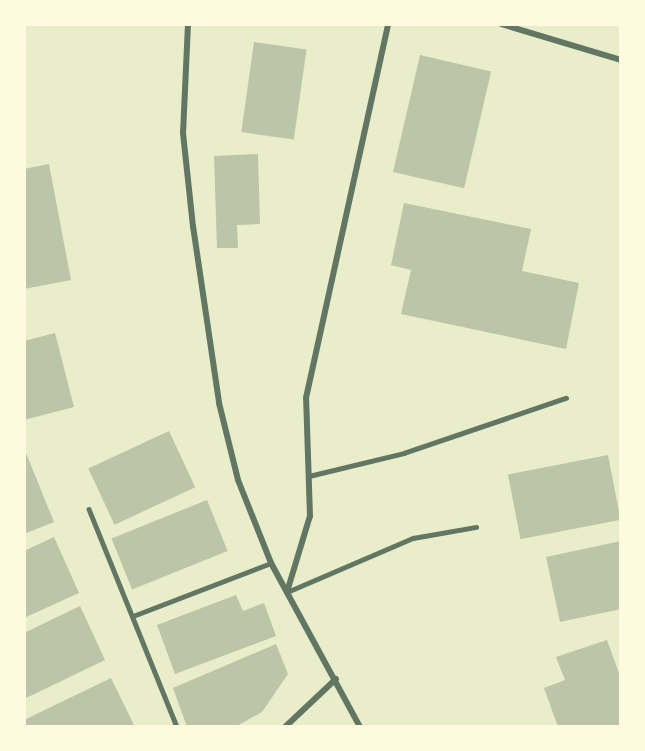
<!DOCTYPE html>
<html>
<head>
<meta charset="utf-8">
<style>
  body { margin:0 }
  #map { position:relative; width:645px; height:751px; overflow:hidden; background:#e9edc9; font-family:"Asap Condensed",sans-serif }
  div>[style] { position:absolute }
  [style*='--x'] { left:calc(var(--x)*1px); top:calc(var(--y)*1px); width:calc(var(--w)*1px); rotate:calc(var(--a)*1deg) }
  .building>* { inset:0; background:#bcc5a7; transform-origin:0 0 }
  .service>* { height:4.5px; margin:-2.25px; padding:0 2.25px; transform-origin:2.25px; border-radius:2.25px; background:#617663 }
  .minor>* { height:6px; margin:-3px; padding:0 3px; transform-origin:3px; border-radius:3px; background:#617663 }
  span { translate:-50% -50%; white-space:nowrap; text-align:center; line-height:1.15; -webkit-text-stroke:4.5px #fefae0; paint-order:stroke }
  .frame { position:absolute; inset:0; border:26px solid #fefae0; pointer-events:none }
</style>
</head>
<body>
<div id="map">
  <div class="building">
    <div style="left:254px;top:42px;width:53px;height:91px;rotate:8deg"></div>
    <div style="left:420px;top:55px;width:73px;height:120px;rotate:13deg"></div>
    <div style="clip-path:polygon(258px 154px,260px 224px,237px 225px,238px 248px,217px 248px,214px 156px)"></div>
    <div style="clip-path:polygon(49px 164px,71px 280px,24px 289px,24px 169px)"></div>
    <div style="clip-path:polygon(404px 203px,531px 229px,522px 271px,579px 283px,566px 349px,401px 314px,411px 270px,391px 265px)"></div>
    <div style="clip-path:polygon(55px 333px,74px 407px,24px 420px,24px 341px)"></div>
    <div style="left:169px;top:431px;width:62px;height:89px;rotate:65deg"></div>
    <div style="clip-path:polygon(24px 448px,54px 522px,24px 534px)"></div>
    <div style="left:608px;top:455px;width:66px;height:102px;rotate:79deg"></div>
    <div style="left:207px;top:500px;width:55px;height:103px;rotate:68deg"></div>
    <div style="clip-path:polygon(54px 537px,79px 593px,24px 618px,24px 551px)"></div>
    <div style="clip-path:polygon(621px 541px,621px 609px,560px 622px,546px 557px)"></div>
    <div style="clip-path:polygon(236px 595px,243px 611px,264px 603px,276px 636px,175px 674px,157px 625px)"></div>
    <div style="clip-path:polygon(80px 606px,105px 660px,24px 699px,24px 633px)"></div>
    <div style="clip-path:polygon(607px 640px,621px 679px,621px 727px,558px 727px,544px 688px,565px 680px,556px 657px)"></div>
    <div style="clip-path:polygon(276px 644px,288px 674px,262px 712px,235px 727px,187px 727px,173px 688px)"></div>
    <div style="clip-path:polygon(111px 678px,135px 727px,27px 727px,24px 720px)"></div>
  </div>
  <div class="service">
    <div style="--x:309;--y:476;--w:98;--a:-13.6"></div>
    <div style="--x:404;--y:453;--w:171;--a:-18.8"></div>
    <div style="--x:89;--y:509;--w:235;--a:68"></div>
    <div style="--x:287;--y:592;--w:137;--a:-23.2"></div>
    <div style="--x:413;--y:538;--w:64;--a:-9.9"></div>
    <div style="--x:133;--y:616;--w:148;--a:-21"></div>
  </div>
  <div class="minor">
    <div style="--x:188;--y:24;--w:109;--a:92.6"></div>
    <div style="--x:183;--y:133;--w:94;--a:83.9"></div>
    <div style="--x:193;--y:226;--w:179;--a:81.6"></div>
    <div style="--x:219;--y:403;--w:79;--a:76.1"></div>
    <div style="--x:238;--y:480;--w:89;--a:68.3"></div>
    <div style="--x:271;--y:563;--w:187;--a:61.5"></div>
    <div style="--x:501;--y:24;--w:125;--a:16.7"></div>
    <div style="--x:287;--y:592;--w:79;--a:-73.2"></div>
    <div style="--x:310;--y:516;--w:118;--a:-91.9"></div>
    <div style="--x:306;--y:398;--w:383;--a:-77.6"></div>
    <div style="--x:285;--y:727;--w:70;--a:-43.3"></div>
  </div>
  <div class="frame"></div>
</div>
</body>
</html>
